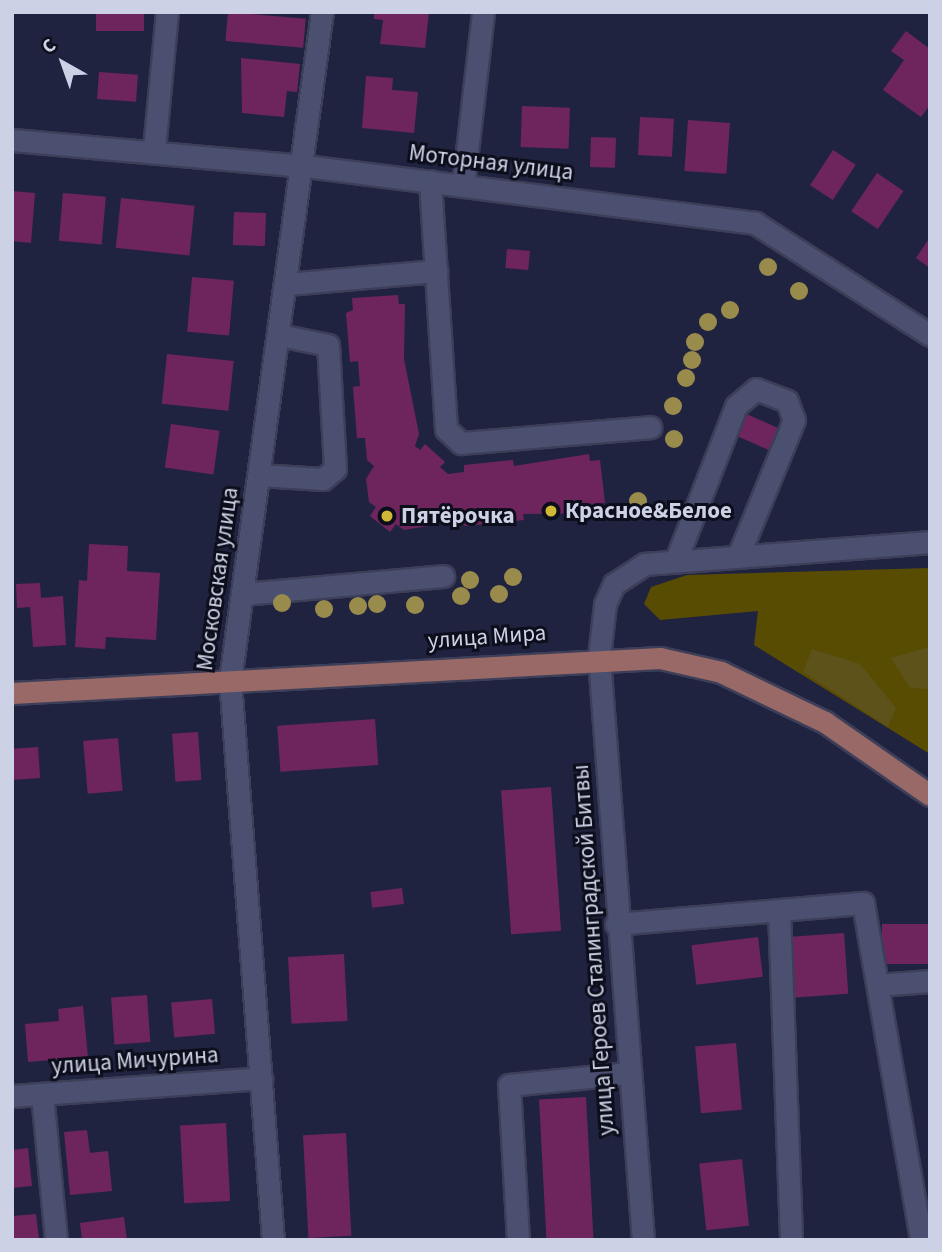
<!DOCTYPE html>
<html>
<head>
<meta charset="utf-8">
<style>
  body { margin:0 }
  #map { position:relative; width:942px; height:1252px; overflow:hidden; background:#202340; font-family:"Source Sans 3",sans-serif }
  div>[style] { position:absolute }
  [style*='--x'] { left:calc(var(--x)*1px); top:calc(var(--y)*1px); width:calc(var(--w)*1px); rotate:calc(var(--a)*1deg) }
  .green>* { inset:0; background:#584b02 }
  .forest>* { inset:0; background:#5e521b }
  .building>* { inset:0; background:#6e255e; transform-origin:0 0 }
  .roads { filter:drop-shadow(2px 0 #3d3e58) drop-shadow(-2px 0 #3d3e58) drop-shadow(0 2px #3d3e58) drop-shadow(0 -2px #3d3e58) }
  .minor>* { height:21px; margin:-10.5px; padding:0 10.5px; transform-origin:10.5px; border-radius:10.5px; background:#4b5071 }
  .major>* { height:21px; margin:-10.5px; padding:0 10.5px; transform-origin:10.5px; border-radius:10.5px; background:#986967 }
  .trees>* { width:18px; height:18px; margin:-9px; border-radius:50%; background:#998b4c }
  .dots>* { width:19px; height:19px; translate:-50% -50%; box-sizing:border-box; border:4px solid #0c0e1b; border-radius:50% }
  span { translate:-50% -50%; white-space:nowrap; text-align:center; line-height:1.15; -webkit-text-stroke:6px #0c0e1b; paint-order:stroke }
  .street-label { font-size:23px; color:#cdd1e5 }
  .poi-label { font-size:23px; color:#cdd1e5; font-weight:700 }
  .left { translate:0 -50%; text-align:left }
  .frame { position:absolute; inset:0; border:14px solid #cdd1e5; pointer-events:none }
  .north { position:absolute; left:28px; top:28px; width:70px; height:70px; -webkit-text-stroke:5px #0c0e1b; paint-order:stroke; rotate:320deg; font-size:19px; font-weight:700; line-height:28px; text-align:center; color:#cdd1e5 }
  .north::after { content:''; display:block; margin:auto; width:24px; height:32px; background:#cdd1e5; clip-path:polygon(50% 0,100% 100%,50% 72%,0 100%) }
</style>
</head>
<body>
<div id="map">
  <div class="green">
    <div style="clip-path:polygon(930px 568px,930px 754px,754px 645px,758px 611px,660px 620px,644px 604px,651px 587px,687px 575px)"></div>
  </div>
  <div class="forest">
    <div style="clip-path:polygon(930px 647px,930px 689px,910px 688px,891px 658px)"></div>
    <div style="clip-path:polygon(812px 649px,860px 664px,896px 708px,888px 727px,803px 672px)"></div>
  </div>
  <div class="building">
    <div style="left:96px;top:12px;width:48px;height:19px"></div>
    <div style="left:228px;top:12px;width:78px;height:29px;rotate:5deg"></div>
    <div style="clip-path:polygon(374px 12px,429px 12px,425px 48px,380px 44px,383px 20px,374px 19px)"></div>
    <div style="clip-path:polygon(906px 31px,930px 49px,930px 105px,921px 117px,883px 90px,904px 60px,891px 51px)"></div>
    <div style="clip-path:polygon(241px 58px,300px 64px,297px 92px,287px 91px,284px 117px,242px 113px)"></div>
    <div style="left:99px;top:72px;width:39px;height:27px;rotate:4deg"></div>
    <div style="clip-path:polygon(366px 76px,393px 78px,392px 90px,418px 92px,414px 133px,362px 128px)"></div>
    <div style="left:522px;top:106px;width:48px;height:41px;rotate:2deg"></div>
    <div style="left:640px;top:117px;width:34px;height:38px;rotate:3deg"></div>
    <div style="left:688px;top:120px;width:42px;height:51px;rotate:4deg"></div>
    <div style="left:591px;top:137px;width:25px;height:30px;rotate:2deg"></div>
    <div style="left:833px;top:150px;width:27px;height:42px;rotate:33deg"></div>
    <div style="left:877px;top:173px;width:32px;height:46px;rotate:34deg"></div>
    <div style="clip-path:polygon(12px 191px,35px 193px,31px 243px,12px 241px)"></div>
    <div style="left:63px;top:193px;width:43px;height:48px;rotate:5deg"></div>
    <div style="left:121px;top:198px;width:74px;height:50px;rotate:6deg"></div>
    <div style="left:234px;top:212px;width:32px;height:33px;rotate:2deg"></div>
    <div style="clip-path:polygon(930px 237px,930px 268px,916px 258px)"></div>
    <div style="left:507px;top:249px;width:23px;height:19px;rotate:5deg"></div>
    <div style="left:192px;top:277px;width:42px;height:55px;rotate:5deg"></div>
    <div style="clip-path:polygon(398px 295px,399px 304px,405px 304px,404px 359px,419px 434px,415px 446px,420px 450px,425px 444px,445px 462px,440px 467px,448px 474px,464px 472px,464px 465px,513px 460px,514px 466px,589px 454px,590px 461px,600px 460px,605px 503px,595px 504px,596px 513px,523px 514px,524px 520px,466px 526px,436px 515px,428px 526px,404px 530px,396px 524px,390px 532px,370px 516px,376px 507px,369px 502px,366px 479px,374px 466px,367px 460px,365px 438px,357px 438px,353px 387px,360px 386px,358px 361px,350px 362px,346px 313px,353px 310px,352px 298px)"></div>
    <div style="left:167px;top:354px;width:67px;height:50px;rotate:6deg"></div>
    <div style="left:740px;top:411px;width:52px;height:24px;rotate:24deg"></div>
    <div style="left:171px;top:424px;width:49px;height:44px;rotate:8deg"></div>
    <div style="clip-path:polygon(89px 544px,128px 546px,127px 571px,160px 573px,156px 640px,106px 637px,105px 649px,75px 647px,79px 580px,87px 581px)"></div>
    <div style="clip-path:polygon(40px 583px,41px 598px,63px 596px,66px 645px,33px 647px,30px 607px,17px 608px,16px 584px)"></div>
    <div style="left:375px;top:719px;width:46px;height:98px;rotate:86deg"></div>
    <div style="left:198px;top:732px;width:48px;height:26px;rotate:86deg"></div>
    <div style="left:118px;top:738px;width:53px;height:35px;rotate:85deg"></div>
    <div style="left:38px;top:747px;width:31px;height:26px;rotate:86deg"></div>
    <div style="left:551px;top:787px;width:144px;height:50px;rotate:86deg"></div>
    <div style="left:402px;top:888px;width:16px;height:32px;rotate:83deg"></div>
    <div style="left:930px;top:924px;width:40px;height:48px;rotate:90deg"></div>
    <div style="left:844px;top:933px;width:61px;height:56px;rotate:86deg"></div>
    <div style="left:758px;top:937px;width:40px;height:67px;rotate:83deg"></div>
    <div style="left:344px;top:954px;width:67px;height:56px;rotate:87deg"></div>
    <div style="left:147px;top:995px;width:47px;height:36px;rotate:86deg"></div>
    <div style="left:212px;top:999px;width:35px;height:41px;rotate:85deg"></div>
    <div style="clip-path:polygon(83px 1006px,88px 1057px,28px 1062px,25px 1024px,59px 1021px,58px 1009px)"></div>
    <div style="left:736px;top:1043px;width:67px;height:41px;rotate:85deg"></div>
    <div style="left:586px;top:1097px;width:143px;height:47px;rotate:87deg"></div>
    <div style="left:226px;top:1123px;width:78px;height:46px;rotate:87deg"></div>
    <div style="clip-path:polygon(87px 1130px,90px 1153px,108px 1151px,112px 1191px,70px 1195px,64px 1132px)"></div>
    <div style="left:346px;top:1133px;width:103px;height:43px;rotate:87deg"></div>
    <div style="clip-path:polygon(28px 1148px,32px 1186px,12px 1188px,12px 1150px)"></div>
    <div style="left:742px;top:1159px;width:67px;height:43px;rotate:84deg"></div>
    <div style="clip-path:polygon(36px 1214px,39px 1240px,12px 1240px,12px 1216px)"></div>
    <div style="clip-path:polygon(124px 1217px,127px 1240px,82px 1240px,80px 1223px)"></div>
  </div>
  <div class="roads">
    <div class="minor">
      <div style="--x:12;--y:140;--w:294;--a:5.1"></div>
      <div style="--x:305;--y:166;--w:454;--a:7.2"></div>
      <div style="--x:755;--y:223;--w:208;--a:32.6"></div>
      <div style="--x:154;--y:149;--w:138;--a:-84.6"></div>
      <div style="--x:430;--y:181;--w:249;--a:86.3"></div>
      <div style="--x:446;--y:429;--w:21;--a:43"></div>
      <div style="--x:461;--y:443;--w:190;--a:-4.8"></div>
      <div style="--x:463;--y:186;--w:175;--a:-83.4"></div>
      <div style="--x:286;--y:284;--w:151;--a:-5"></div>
      <div style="--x:259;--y:475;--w:64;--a:3.6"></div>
      <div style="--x:323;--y:479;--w:16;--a:-40"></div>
      <div style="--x:335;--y:469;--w:124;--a:-93.2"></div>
      <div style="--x:328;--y:345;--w:50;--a:-168.5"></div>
      <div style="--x:676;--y:560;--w:165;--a:-68.7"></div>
      <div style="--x:736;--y:406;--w:26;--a:-40"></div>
      <div style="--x:756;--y:389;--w:33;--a:21"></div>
      <div style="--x:787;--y:401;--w:20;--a:70"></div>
      <div style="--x:794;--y:420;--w:145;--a:112.3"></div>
      <div style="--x:242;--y:594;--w:202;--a:-5.1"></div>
      <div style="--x:779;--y:910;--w:330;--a:87.9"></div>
      <div style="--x:616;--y:924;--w:248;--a:-4.9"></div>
      <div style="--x:863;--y:903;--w:342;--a:80.2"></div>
      <div style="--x:878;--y:985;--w:52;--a:-4.4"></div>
      <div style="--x:42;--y:1094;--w:147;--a:84.5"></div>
      <div style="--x:12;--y:1096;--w:250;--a:-4.1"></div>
      <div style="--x:273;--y:1240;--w:562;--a:-94.39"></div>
      <div style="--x:230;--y:680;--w:674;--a:-82.16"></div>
      <div style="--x:518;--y:1240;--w:155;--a:-93.3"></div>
      <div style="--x:509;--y:1085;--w:121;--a:-5.7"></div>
      <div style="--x:643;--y:1240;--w:585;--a:-94.32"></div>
      <div style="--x:599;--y:657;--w:53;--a:-83.5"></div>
      <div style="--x:605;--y:604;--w:22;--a:-66"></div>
      <div style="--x:614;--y:584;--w:37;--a:-33"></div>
      <div style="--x:645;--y:564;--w:286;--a:-4.4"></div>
    </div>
    <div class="major">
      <div style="--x:12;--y:693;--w:649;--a:-3.09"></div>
      <div style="--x:660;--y:658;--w:63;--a:12.9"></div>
      <div style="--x:721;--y:672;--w:115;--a:25.7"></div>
      <div style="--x:825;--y:722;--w:128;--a:34.8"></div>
    </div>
  </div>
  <div class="trees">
    <div style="left:768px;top:267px"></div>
    <div style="left:799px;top:291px"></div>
    <div style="left:730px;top:310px"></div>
    <div style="left:708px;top:322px"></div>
    <div style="left:695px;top:342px"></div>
    <div style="left:692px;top:360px"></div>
    <div style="left:686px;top:378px"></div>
    <div style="left:673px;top:406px"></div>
    <div style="left:674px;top:439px"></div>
    <div style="left:638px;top:501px"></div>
    <div style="left:513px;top:577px"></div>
    <div style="left:470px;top:580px"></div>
    <div style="left:499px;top:594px"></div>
    <div style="left:461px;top:596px"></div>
    <div style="left:282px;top:603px"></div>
    <div style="left:377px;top:604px"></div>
    <div style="left:415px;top:605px"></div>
    <div style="left:358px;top:606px"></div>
    <div style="left:324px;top:609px"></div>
  </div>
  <div class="dots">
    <div style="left:551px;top:511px;background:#d1b736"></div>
    <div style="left:387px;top:516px;background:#d1b736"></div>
  </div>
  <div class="street-label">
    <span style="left:491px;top:163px;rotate:7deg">Моторная улица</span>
    <span style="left:218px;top:579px;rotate:-82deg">Московская улица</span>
    <span style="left:487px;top:637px;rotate:-4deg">улица Мира</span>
    <span style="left:594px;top:950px;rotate:-94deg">улица Героев Сталинградской Битвы</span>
    <span style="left:135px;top:1061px;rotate:-4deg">улица Мичурина</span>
  </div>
  <div class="poi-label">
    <span class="left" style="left:565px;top:511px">Красное&amp;Белое</span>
    <span class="left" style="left:401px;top:516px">Пятёрочка</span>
  </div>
  <div class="frame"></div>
  <div class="north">С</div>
</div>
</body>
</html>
